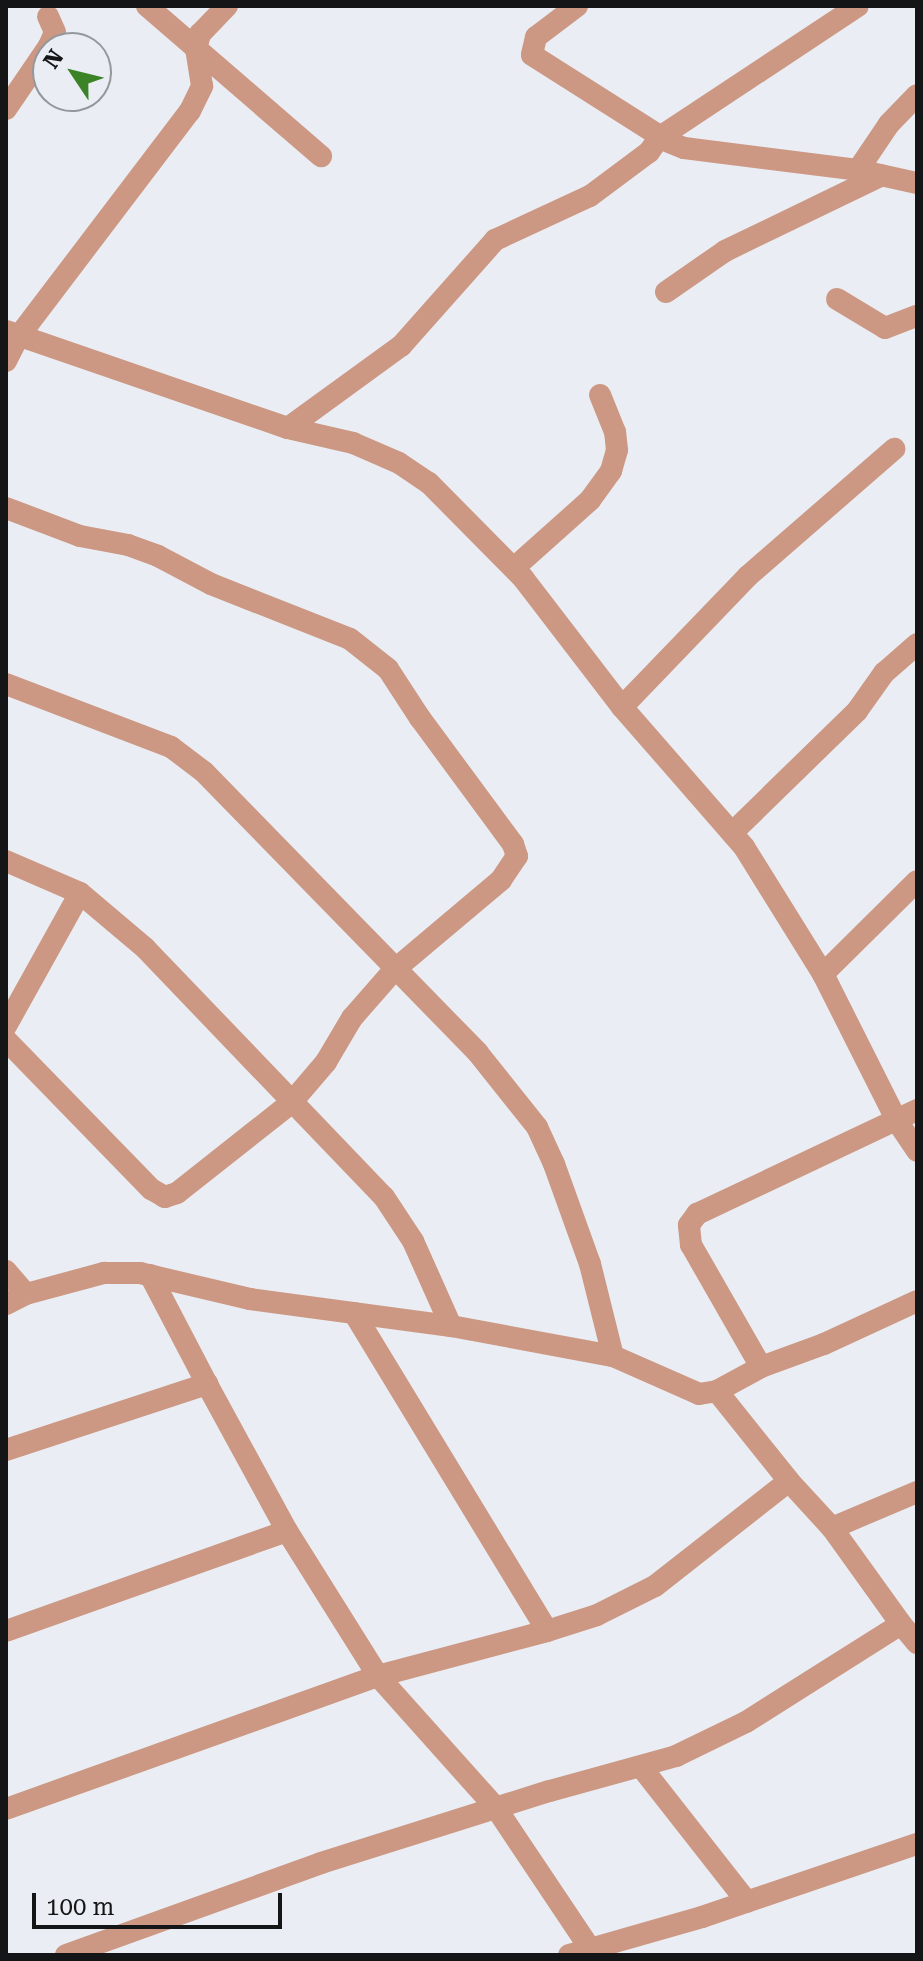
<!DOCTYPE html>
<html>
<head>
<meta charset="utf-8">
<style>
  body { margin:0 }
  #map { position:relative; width:923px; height:1961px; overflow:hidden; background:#eaeef4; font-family:"Roboto Serif",serif }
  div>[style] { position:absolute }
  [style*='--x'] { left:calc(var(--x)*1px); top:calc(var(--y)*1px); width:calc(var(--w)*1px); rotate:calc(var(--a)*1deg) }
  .minor>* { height:22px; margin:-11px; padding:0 11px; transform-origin:11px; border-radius:11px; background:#cc9883 }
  span { translate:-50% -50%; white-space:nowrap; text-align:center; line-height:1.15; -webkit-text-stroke:7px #eaeef4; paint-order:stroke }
  .frame { position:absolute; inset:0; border:8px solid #131517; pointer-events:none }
  .north { position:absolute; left:32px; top:32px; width:80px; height:80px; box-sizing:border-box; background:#eaeef4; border:2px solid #94979c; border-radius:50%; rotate:305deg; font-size:22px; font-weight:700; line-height:32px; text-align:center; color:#131517 }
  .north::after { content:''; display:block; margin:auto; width:28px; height:36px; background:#3c8328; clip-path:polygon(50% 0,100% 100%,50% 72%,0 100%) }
  .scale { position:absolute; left:32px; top:1893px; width:250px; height:36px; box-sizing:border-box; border:4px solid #131517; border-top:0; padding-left:10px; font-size:24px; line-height:28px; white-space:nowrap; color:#131517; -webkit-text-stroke:6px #eaeef4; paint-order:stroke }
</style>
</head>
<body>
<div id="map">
  <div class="minor">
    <div style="--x:147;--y:6;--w:230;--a:40.8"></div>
    <div style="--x:577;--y:6;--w:51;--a:142.9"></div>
    <div style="--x:536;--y:37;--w:18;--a:103"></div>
    <div style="--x:532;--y:55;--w:162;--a:32.4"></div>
    <div style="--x:669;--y:142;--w:16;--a:22"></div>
    <div style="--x:684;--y:148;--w:175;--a:7.2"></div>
    <div style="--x:858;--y:170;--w:60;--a:12.4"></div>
    <div style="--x:6;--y:109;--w:76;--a:-55.7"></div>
    <div style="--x:49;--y:46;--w:15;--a:-67"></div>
    <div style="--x:55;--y:32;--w:17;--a:-114"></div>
    <div style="--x:858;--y:170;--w:55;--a:-56"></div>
    <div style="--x:889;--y:124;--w:40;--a:-46"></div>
    <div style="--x:666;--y:292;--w:72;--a:-34.8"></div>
    <div style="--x:725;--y:251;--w:174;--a:-25.8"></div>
    <div style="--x:837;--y:299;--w:56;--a:31.1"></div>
    <div style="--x:885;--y:328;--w:34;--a:-21"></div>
    <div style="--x:6;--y:331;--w:298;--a:19"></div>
    <div style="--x:288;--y:428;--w:67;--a:13"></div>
    <div style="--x:353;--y:443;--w:50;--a:23.5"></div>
    <div style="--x:399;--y:463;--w:36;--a:34"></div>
    <div style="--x:429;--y:483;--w:134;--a:45.3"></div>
    <div style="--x:523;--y:578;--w:163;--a:52.5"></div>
    <div style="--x:622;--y:707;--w:186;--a:48.9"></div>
    <div style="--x:744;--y:847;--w:150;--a:58.1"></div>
    <div style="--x:823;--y:974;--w:165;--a:63.3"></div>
    <div style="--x:897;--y:1121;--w:36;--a:56"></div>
    <div style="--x:6;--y:361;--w:28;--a:-63"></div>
    <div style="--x:19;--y:336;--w:283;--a:-52.8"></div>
    <div style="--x:190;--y:111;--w:28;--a:-64"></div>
    <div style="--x:202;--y:86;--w:37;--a:-99"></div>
    <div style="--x:196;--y:49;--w:16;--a:-75"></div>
    <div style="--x:200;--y:34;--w:39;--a:-46"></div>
    <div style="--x:288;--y:428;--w:140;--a:-36"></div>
    <div style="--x:401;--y:346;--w:142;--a:-48.4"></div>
    <div style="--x:495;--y:240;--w:105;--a:-24.9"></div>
    <div style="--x:590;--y:196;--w:74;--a:-36.7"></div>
    <div style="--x:649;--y:152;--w:19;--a:-54"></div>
    <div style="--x:660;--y:137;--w:237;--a:-33.5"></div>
    <div style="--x:6;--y:508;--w:79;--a:20.7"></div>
    <div style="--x:80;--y:536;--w:49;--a:10.6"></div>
    <div style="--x:128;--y:545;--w:32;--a:20"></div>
    <div style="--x:158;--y:556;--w:60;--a:27.8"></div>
    <div style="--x:211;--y:584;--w:149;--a:21.6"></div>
    <div style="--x:350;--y:639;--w:48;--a:38.3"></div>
    <div style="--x:388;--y:669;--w:59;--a:56.9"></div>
    <div style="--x:420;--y:718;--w:157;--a:53.6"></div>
    <div style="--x:513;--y:844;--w:13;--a:72"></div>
    <div style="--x:517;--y:856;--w:29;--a:124"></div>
    <div style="--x:501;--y:880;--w:140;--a:139.9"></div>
    <div style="--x:394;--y:970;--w:64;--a:131.2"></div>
    <div style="--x:352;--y:1018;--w:51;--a:120.6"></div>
    <div style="--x:326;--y:1062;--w:54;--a:130.5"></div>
    <div style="--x:291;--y:1103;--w:145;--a:141.7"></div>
    <div style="--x:177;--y:1193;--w:13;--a:162"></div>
    <div style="--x:165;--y:1197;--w:16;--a:-150"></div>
    <div style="--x:151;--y:1189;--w:208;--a:-134.2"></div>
    <div style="--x:514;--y:568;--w:102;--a:-41.8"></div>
    <div style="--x:590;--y:500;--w:36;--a:-54"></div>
    <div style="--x:611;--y:471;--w:22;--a:-74"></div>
    <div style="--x:617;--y:450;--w:18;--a:-96"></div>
    <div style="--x:615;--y:432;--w:40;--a:-112"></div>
    <div style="--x:6;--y:684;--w:177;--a:20.9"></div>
    <div style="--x:171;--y:747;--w:41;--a:37.1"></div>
    <div style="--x:204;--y:772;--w:392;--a:45.7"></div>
    <div style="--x:478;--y:1053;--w:95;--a:51.4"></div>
    <div style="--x:537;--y:1127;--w:41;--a:65.3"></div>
    <div style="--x:554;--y:1164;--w:106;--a:70.2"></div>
    <div style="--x:590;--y:1264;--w:95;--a:76"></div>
    <div style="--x:622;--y:707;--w:182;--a:-46.1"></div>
    <div style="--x:748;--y:576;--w:194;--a:-41"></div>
    <div style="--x:732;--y:833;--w:175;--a:-44.3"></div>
    <div style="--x:857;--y:711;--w:47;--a:-54.6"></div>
    <div style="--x:884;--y:673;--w:44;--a:-41.3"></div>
    <div style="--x:6;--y:861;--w:81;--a:23.4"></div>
    <div style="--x:823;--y:974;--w:132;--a:-44.7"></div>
    <div style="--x:6;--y:1026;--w:152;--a:-60.9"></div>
    <div style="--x:80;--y:893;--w:85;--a:40.2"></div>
    <div style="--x:145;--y:948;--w:345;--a:46.2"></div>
    <div style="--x:384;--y:1197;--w:53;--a:56.6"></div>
    <div style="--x:413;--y:1241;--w:93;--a:65.9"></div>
    <div style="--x:6;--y:1271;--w:30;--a:49"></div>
    <div style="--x:26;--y:1294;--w:22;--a:153"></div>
    <div style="--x:26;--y:1294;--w:81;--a:-15.1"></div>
    <div style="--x:104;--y:1273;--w:36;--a:0"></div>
    <div style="--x:140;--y:1273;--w:113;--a:13.3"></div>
    <div style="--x:250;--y:1299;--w:203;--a:7.7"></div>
    <div style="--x:451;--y:1326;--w:165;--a:10.5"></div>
    <div style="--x:613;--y:1356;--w:94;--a:23.8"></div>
    <div style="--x:699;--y:1394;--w:18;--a:-9"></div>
    <div style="--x:717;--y:1391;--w:50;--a:-28.6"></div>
    <div style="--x:761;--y:1367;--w:67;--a:-20.1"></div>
    <div style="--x:824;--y:1344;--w:102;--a:-24.8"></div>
    <div style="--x:354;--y:1313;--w:372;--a:58.7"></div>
    <div style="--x:547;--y:1631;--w:175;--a:165.1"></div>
    <div style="--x:378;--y:1676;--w:177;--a:48.2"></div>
    <div style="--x:496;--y:1808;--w:167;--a:56.2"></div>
    <div style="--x:761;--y:1367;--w:141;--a:-119.8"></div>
    <div style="--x:691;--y:1245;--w:20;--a:-96"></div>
    <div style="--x:689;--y:1225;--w:14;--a:-54"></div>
    <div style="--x:697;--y:1214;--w:243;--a:-25.3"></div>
    <div style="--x:6;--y:1450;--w:212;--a:-18.2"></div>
    <div style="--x:207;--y:1384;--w:123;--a:-117.6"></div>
    <div style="--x:832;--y:1528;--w:92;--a:-23"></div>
    <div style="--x:901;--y:1624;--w:25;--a:50"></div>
    <div style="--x:6;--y:1631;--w:298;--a:-19.6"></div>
    <div style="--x:287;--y:1531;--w:167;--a:-118.6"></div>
    <div style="--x:547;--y:1631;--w:52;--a:-17.7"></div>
    <div style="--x:597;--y:1615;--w:65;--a:-26.6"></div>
    <div style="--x:655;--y:1586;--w:170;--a:-38.1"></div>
    <div style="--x:789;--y:1481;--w:115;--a:-128.7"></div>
    <div style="--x:642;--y:1768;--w:170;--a:51.9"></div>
    <div style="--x:6;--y:1809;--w:395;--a:-19.7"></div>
    <div style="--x:378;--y:1676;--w:171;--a:-122.1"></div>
    <div style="--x:66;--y:1955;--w:271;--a:-19.8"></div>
    <div style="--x:321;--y:1863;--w:240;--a:-17.5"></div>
    <div style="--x:550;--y:1791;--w:131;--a:-15.5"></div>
    <div style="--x:676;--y:1756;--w:78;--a:-25.9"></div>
    <div style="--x:746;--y:1722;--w:183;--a:-32.3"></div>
    <div style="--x:901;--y:1624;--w:118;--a:-125.7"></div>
    <div style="--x:832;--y:1528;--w:64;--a:-132.5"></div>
    <div style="--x:569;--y:1955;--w:138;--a:-15.9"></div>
    <div style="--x:702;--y:1917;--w:227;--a:-18.8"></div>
  </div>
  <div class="frame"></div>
  <div class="north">N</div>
  <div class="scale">100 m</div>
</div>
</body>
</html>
